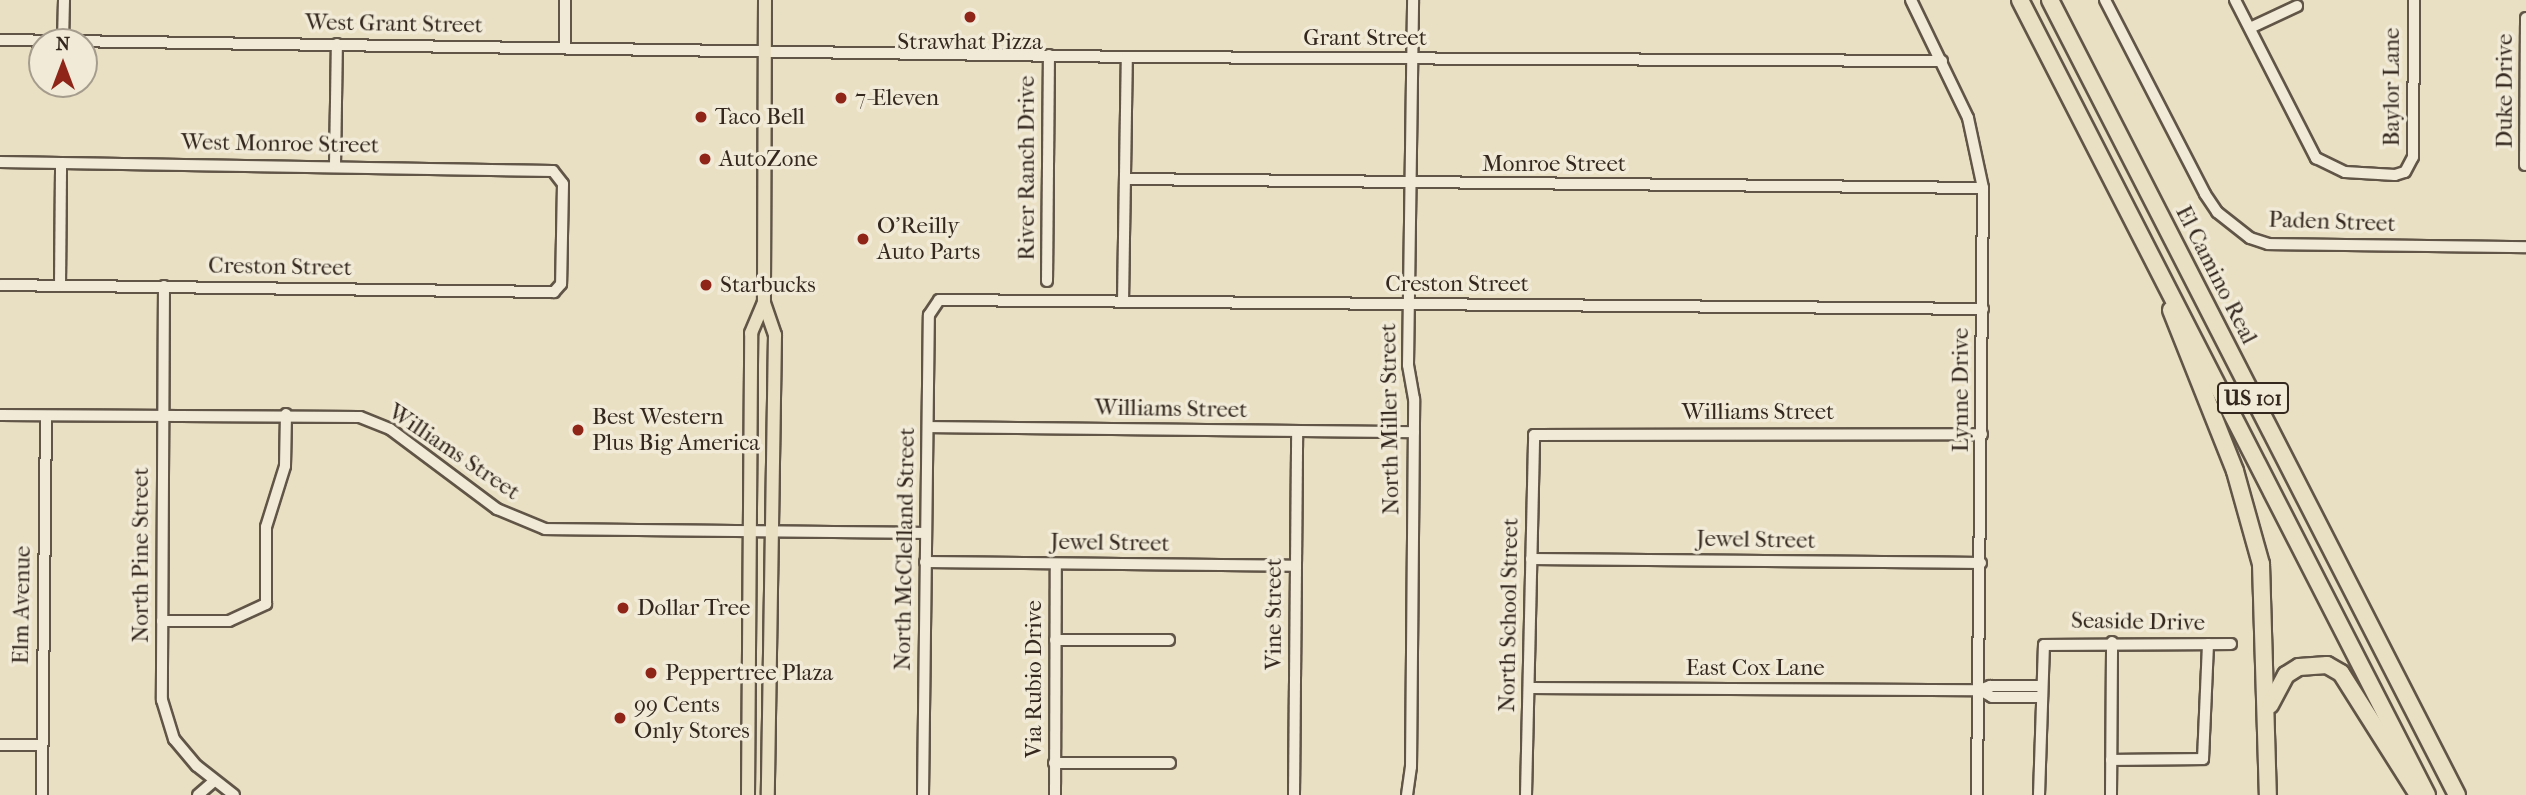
<!DOCTYPE html>
<html>
<head>
<meta charset="utf-8">
<style>
  body { margin:0 }
  #map { position:relative; width:2526px; height:795px; overflow:hidden; background:#e9dfc2; font-family:"IM FELL French Canon",serif }
  div>[style] { position:absolute }
  [style*='--x'] { left:calc(var(--x)*1px); top:calc(var(--y)*1px); width:calc(var(--w)*1px); rotate:calc(var(--a)*1deg) }
  .roads { filter:drop-shadow(2px 0 #605547) drop-shadow(-2px 0 #605547) drop-shadow(0 2px #605547) drop-shadow(0 -2px #605547) }
  .minor>* { height:10px; margin:-5px; padding:0 5px; transform-origin:5px; border-radius:5px; background:#f1ead7 }
  .major>* { height:12px; margin:-6px; padding:0 6px; transform-origin:6px; border-radius:6px; background:#e9dfc2 }
  .highway>* { height:16px; margin:-8px; padding:0 8px; transform-origin:8px; border-radius:8px; background:#e9dfc2 }
  .dots>* { width:19px; height:19px; translate:-50% -50%; box-sizing:border-box; border:4px solid #f1ead7; border-radius:50% }
  span { translate:-50% -50%; white-space:nowrap; text-align:center; line-height:1.15; -webkit-text-stroke:7px #f1ead7; paint-order:stroke }
  .shield-label span { padding:2px 5px; background:#f1ead7; border:2px solid; border-radius:5px; -webkit-text-stroke-width:0 }
  .shield-label { font-size:21px; color:#33271e; font-weight:700 }
  .street-label { font-size:23px; color:#33271e }
  .poi-label { font-size:23px; color:#33271e }
  .left { translate:0 -50%; text-align:left }
  .north { position:absolute; left:28px; top:28px; width:70px; height:70px; box-sizing:border-box; background:#f1ead7; border:2px solid #a59c8d; border-radius:50%; rotate:0deg; font-size:19px; font-weight:700; line-height:28px; text-align:center; color:#33271e }
  .north::after { content:''; display:block; margin:auto; width:24px; height:32px; background:#8f2418; clip-path:polygon(50% 0,100% 100%,50% 72%,0 100%) }
</style>
</head>
<body>
<div id="map">
  <div class="roads">
    <div class="minor">
      <div style="--x:1911;--y:0;--w:131;--a:64.2"></div>
      <div style="--x:1968;--y:118;--w:72;--a:77.9"></div>
      <div style="--x:1983;--y:188;--w:607;--a:90.57"></div>
      <div style="--x:2105;--y:0;--w:218;--a:62.7"></div>
      <div style="--x:2205;--y:194;--w:22;--a:56"></div>
      <div style="--x:2217;--y:212;--w:42;--a:38.2"></div>
      <div style="--x:2250;--y:238;--w:19;--a:18"></div>
      <div style="--x:2268;--y:244;--w:258;--a:0.7"></div>
      <div style="--x:2235;--y:0;--w:178;--a:62.9"></div>
      <div style="--x:2316;--y:158;--w:32;--a:26"></div>
      <div style="--x:2345;--y:172;--w:50;--a:3.4"></div>
      <div style="--x:2395;--y:175;--w:10;--a:-17"></div>
      <div style="--x:2405;--y:172;--w:17;--a:-62"></div>
      <div style="--x:2413;--y:157;--w:157;--a:-89.6"></div>
      <div style="--x:2250;--y:28;--w:52;--a:-25.1"></div>
      <div style="--x:0;--y:40;--w:1127;--a:0.86"></div>
      <div style="--x:1127;--y:57;--w:815;--a:0.28"></div>
      <div style="--x:63;--y:41;--w:41;--a:-88.6"></div>
      <div style="--x:565;--y:47;--w:47;--a:-90"></div>
      <div style="--x:0;--y:162;--w:553;--a:0.93"></div>
      <div style="--x:553;--y:171;--w:16;--a:52"></div>
      <div style="--x:563;--y:184;--w:100;--a:91.1"></div>
      <div style="--x:561;--y:284;--w:11;--a:131"></div>
      <div style="--x:554;--y:292;--w:554;--a:-179.28"></div>
      <div style="--x:335;--y:165;--w:121;--a:-89.1"></div>
      <div style="--x:2525;--y:165;--w:147;--a:-89.6"></div>
      <div style="--x:1125;--y:179;--w:858;--a:0.6"></div>
      <div style="--x:1047;--y:281;--w:226;--a:-89.5"></div>
      <div style="--x:60;--y:286;--w:123;--a:-89.5"></div>
      <div style="--x:164;--y:286;--w:414;--a:90.3"></div>
      <div style="--x:162;--y:700;--w:41;--a:72.9"></div>
      <div style="--x:174;--y:739;--w:35;--a:50"></div>
      <div style="--x:197;--y:766;--w:47;--a:38.1"></div>
      <div style="--x:1123;--y:302;--w:245;--a:-89.1"></div>
      <div style="--x:0;--y:415;--w:360;--a:0.3"></div>
      <div style="--x:360;--y:417;--w:32;--a:22"></div>
      <div style="--x:390;--y:429;--w:134;--a:36.8"></div>
      <div style="--x:497;--y:509;--w:52;--a:22.6"></div>
      <div style="--x:545;--y:529;--w:381;--a:0.6"></div>
      <div style="--x:928;--y:427;--w:486;--a:0.6"></div>
      <div style="--x:1531;--y:559;--w:450;--a:0.5"></div>
      <div style="--x:925;--y:562;--w:370;--a:0.6"></div>
      <div style="--x:162;--y:621;--w:67;--a:0"></div>
      <div style="--x:229;--y:621;--w:41;--a:-24.7"></div>
      <div style="--x:266;--y:604;--w:77;--a:-90"></div>
      <div style="--x:266;--y:527;--w:64;--a:-72.7"></div>
      <div style="--x:285;--y:466;--w:52;--a:-88.9"></div>
      <div style="--x:1055;--y:640;--w:114;--a:0"></div>
      <div style="--x:1530;--y:688;--w:450;--a:0.3"></div>
      <div style="--x:1980;--y:690;--w:11;--a:-22"></div>
      <div style="--x:1990;--y:686;--w:50;--a:0"></div>
      <div style="--x:1980;--y:690;--w:14;--a:30"></div>
      <div style="--x:1992;--y:697;--w:48;--a:0"></div>
      <div style="--x:0;--y:745;--w:41;--a:0"></div>
      <div style="--x:2111;--y:760;--w:92;--a:-0.6"></div>
      <div style="--x:2203;--y:759;--w:115;--a:-87.5"></div>
      <div style="--x:1054;--y:763;--w:116;--a:0"></div>
      <div style="--x:42;--y:795;--w:379;--a:-89.4"></div>
      <div style="--x:198;--y:795;--w:21;--a:-41"></div>
      <div style="--x:923;--y:795;--w:480;--a:-89.3"></div>
      <div style="--x:929;--y:315;--w:18;--a:-56"></div>
      <div style="--x:939;--y:300;--w:1044;--a:0.49"></div>
      <div style="--x:1055;--y:795;--w:231;--a:-89.8"></div>
      <div style="--x:1294;--y:795;--w:363;--a:-89.5"></div>
      <div style="--x:1407;--y:795;--w:28;--a:-82"></div>
      <div style="--x:1411;--y:767;--w:368;--a:-89.5"></div>
      <div style="--x:1414;--y:399;--w:35;--a:-100"></div>
      <div style="--x:1408;--y:365;--w:365;--a:-89.2"></div>
      <div style="--x:1526;--y:795;--w:360;--a:-88.7"></div>
      <div style="--x:1534;--y:435;--w:448;--a:-0.1"></div>
      <div style="--x:2039;--y:795;--w:150;--a:-88.1"></div>
      <div style="--x:2044;--y:645;--w:187;--a:-0.3"></div>
      <div style="--x:2111;--y:795;--w:153;--a:-89.6"></div>
    </div>
    <div class="major">
      <div style="--x:765;--y:0;--w:303;--a:90.2"></div>
      <div style="--x:764;--y:303;--w:34;--a:71"></div>
      <div style="--x:775;--y:335;--w:460;--a:90.9"></div>
      <div style="--x:748;--y:795;--w:462;--a:-89.6"></div>
      <div style="--x:751;--y:333;--w:33;--a:-67"></div>
    </div>
    <div class="highway">
      <div style="--x:2020;--y:0;--w:893;--a:62.89"></div>
      <div style="--x:2050;--y:0;--w:893;--a:62.89"></div>
      <div style="--x:2171;--y:310;--w:173;--a:68.3"></div>
      <div style="--x:2235;--y:471;--w:97;--a:74.4"></div>
      <div style="--x:2261;--y:564;--w:231;--a:88.3"></div>
      <div style="--x:2270;--y:705;--w:34;--a:-62"></div>
      <div style="--x:2286;--y:675;--w:15;--a:-32"></div>
      <div style="--x:2299;--y:667;--w:28;--a:-4"></div>
      <div style="--x:2327;--y:665;--w:16;--a:30"></div>
      <div style="--x:2341;--y:673;--w:144;--a:57.7"></div>
    </div>
  </div>
  <div class="dots">
    <div style="left:970px;top:17px;background:#8f2418"></div>
    <div style="left:841px;top:98px;background:#8f2418"></div>
    <div style="left:701px;top:117px;background:#8f2418"></div>
    <div style="left:705px;top:159px;background:#8f2418"></div>
    <div style="left:863px;top:239px;background:#8f2418"></div>
    <div style="left:706px;top:285px;background:#8f2418"></div>
    <div style="left:578px;top:430px;background:#8f2418"></div>
    <div style="left:623px;top:608px;background:#8f2418"></div>
    <div style="left:651px;top:673px;background:#8f2418"></div>
    <div style="left:620px;top:718px;background:#8f2418"></div>
  </div>
  <div class="shield-label">
    <span style="left:2253px;top:398px">US 101</span>
  </div>
  <div class="street-label">
    <span style="left:394px;top:24px;rotate:1deg">West Grant Street</span>
    <span style="left:1365px;top:38px">Grant Street</span>
    <span style="left:2392px;top:87px;rotate:-90deg">Baylor Lane</span>
    <span style="left:2505px;top:91px;rotate:-90deg">Duke Drive</span>
    <span style="left:280px;top:144px;rotate:1deg">West Monroe Street</span>
    <span style="left:1554px;top:164px">Monroe Street</span>
    <span style="left:1027px;top:168px;rotate:-90deg">River Ranch Drive</span>
    <span style="left:2332px;top:222px;rotate:2deg">Paden Street</span>
    <span style="left:280px;top:267px;rotate:1deg">Creston Street</span>
    <span style="left:2216px;top:275px;rotate:63deg">El Camino Real</span>
    <span style="left:1457px;top:284px">Creston Street</span>
    <span style="left:1961px;top:390px;rotate:-90deg">Lynne Drive</span>
    <span style="left:1171px;top:409px;rotate:1deg">Williams Street</span>
    <span style="left:1758px;top:412px">Williams Street</span>
    <span style="left:1390px;top:419px;rotate:-91deg">North Miller Street</span>
    <span style="left:454px;top:452px;rotate:34deg">Williams Street</span>
    <span style="left:1756px;top:540px;rotate:1deg">Jewel Street</span>
    <span style="left:1110px;top:543px;rotate:1deg">Jewel Street</span>
    <span style="left:905px;top:549px;rotate:-89deg">North McClelland Street</span>
    <span style="left:141px;top:555px;rotate:-90deg">North Pine Street</span>
    <span style="left:22px;top:605px;rotate:-89deg">Elm Avenue</span>
    <span style="left:1274px;top:614px;rotate:-90deg">Vine Street</span>
    <span style="left:1509px;top:615px;rotate:-89deg">North School Street</span>
    <span style="left:2138px;top:622px;rotate:1deg">Seaside Drive</span>
    <span style="left:1755px;top:668px">East Cox Lane</span>
    <span style="left:1034px;top:679px;rotate:-90deg">Via Rubio Drive</span>
  </div>
  <div class="poi-label">
    <span style="left:970px;top:42px">Strawhat Pizza</span>
    <span class="left" style="left:855px;top:98px">7-Eleven</span>
    <span class="left" style="left:715px;top:117px">Taco Bell</span>
    <span class="left" style="left:719px;top:159px">AutoZone</span>
    <span class="left" style="left:877px;top:239px">O'Reilly<br>Auto Parts</span>
    <span class="left" style="left:720px;top:285px">Starbucks</span>
    <span class="left" style="left:592px;top:430px">Best Western<br>Plus Big America</span>
    <span class="left" style="left:637px;top:608px">Dollar Tree</span>
    <span class="left" style="left:665px;top:673px">Peppertree Plaza</span>
    <span class="left" style="left:634px;top:718px">99 Cents<br>Only Stores</span>
  </div>
  <div class="north">N</div>
</div>
</body>
</html>
